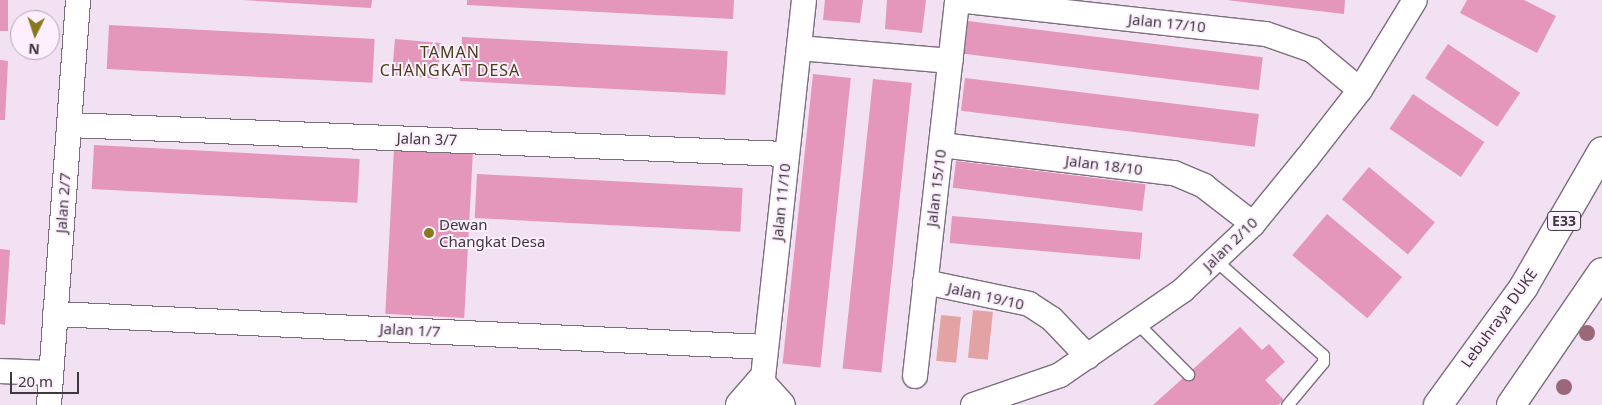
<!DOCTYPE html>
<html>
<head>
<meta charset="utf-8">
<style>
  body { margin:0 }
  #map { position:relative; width:1602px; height:405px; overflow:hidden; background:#f2e0f3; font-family:"Noto Sans",sans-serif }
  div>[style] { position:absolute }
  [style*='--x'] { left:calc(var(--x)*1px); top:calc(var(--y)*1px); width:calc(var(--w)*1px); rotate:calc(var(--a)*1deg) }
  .green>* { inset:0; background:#e3a2a3; transform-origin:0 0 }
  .building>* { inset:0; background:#e496bb; transform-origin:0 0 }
  .roads { filter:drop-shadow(1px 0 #7d6e7e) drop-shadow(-1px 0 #7d6e7e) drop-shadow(0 1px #7d6e7e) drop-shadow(0 -1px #7d6e7e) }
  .lane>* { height:11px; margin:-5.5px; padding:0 5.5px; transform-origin:5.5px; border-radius:5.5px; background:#fff }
  .street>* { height:24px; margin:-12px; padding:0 12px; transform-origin:12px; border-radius:12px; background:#fff }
  .secondary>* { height:28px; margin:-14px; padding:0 14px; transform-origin:14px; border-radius:14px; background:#fff }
  .highway>* { height:28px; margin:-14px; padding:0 14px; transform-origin:14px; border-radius:14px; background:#fff }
  .trees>* { width:16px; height:16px; margin:-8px; border-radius:50%; background:#9b6879 }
  .dots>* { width:14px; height:14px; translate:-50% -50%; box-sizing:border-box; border:2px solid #fdeffe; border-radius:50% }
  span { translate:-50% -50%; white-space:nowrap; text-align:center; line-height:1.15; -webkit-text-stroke:4px #fdeffe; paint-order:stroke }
  .shield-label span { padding:1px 4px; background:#fdeffe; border:1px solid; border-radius:4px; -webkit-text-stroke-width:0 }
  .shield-label { font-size:14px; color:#3e383f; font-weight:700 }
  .street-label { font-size:15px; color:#3e383f }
  .poi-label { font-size:15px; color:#3e383f }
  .left { translate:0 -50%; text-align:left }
  .neighbourhood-label { font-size:16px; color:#463e14; letter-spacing:1px }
  .north { position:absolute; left:10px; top:10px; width:50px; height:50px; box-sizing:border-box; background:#fdeffe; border:1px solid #b1a6b2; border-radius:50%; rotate:184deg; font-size:14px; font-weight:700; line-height:20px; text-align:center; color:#3e383f }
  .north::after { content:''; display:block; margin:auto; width:18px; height:22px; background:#89781c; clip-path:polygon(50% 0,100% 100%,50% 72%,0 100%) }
  .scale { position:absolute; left:10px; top:372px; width:69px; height:22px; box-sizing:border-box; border:2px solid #3e383f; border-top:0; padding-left:6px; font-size:15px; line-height:18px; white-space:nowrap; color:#3e383f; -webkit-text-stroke:4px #fdeffe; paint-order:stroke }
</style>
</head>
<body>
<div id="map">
  <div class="green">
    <div style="left:973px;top:310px;width:20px;height:48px;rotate:6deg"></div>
    <div style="left:941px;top:315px;width:20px;height:46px;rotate:6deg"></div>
  </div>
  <div class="building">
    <div style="left:0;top:0;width:8px;height:31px"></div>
    <div style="clip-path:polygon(243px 0,372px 0,371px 8px)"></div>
    <div style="clip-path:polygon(467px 0,734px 0,733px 19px,467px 5px)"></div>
    <div style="clip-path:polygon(825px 0,863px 0,860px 23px,823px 20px)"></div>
    <div style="clip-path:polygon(887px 0,926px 0,922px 33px,885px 29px)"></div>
    <div style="clip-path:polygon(1227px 0,1345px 0,1344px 14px)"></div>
    <div style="clip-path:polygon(1467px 0,1524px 0,1556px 16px,1537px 53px,1460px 13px)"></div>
    <div style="left:968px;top:21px;width:297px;height:33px;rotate:7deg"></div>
    <div style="left:109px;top:25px;width:266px;height:44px;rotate:3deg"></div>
    <div style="left:462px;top:37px;width:266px;height:44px;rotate:3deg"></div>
    <div style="left:395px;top:39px;width:46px;height:36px;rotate:5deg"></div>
    <div style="left:1448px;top:44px;width:87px;height:41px;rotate:34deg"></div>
    <div style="clip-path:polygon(0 60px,8px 61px,5px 120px,0 120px)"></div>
    <div style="left:813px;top:74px;width:38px;height:291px;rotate:6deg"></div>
    <div style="left:965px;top:78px;width:296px;height:33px;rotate:7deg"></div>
    <div style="left:873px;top:79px;width:39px;height:291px;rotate:6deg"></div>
    <div style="left:1413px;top:94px;width:86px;height:42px;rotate:34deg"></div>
    <div style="left:94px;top:145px;width:266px;height:44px;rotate:3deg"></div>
    <div style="left:394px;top:148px;width:79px;height:166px;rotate:3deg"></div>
    <div style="left:956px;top:161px;width:191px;height:27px;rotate:7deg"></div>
    <div style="left:1369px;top:167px;width:86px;height:42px;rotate:40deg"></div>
    <div style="left:477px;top:174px;width:266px;height:44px;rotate:3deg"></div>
    <div style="left:1327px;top:214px;width:98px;height:54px;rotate:40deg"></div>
    <div style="left:952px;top:216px;width:191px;height:27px;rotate:5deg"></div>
    <div style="clip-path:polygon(0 249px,10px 250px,5px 325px,0 324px)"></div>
    <div style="clip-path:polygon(1240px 327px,1262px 350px,1269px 344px,1285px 362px,1265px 380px,1284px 400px,1278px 405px,1153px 405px)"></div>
  </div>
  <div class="roads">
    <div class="lane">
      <div style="--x:1214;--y:259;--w:145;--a:41.4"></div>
      <div style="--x:1323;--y:355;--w:7;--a:90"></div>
      <div style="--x:1323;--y:362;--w:56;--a:129.9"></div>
      <div style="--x:1136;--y:322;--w:74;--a:45"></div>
    </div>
    <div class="street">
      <div style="--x:957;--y:0;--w:311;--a:6.3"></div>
      <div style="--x:1266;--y:34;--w:49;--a:19.2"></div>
      <div style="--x:1312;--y:50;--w:62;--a:39.8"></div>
      <div style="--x:799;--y:48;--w:152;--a:4.9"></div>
      <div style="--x:69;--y:125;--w:718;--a:2.32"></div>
      <div style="--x:941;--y:145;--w:235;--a:6.9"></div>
      <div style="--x:1174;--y:173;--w:33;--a:23"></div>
      <div style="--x:1204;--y:186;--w:62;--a:37.8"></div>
      <div style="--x:925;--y:282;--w:106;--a:11.9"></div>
      <div style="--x:1029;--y:304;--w:27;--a:33"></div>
      <div style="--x:1052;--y:319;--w:52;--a:46.5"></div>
      <div style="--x:55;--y:314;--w:710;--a:2.66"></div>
      <div style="--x:0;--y:371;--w:51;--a:2.2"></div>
      <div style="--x:915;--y:376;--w:378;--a:-83.6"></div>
      <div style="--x:49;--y:405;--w:406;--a:-85.9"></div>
      <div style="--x:760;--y:405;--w:407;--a:-83.8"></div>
      <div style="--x:973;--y:405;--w:92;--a:-19"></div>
      <div style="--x:1060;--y:375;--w:150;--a:-34.6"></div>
      <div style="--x:1183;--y:290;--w:96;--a:-43.3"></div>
      <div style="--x:1253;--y:224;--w:85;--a:-50.7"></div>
      <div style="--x:1307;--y:158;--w:86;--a:-52.1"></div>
      <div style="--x:1360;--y:90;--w:105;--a:-58.6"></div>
    </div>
    <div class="secondary">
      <div style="--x:740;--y:405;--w:30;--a:-49"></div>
      <div style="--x:760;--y:382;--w:31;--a:48"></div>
    </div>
    <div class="highway">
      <div style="--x:1438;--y:405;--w:145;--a:-54"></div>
      <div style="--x:1523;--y:288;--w:158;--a:-60"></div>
      <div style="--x:1511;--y:405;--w:161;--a:-55.6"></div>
    </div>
  </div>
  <div class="trees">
    <div style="left:1587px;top:333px"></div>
    <div style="left:1564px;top:387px"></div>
  </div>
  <div class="dots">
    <div style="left:429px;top:233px;background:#89781c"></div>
  </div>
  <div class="shield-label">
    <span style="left:1564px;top:221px">E33</span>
  </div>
  <div class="street-label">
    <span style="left:1167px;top:23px;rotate:6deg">Jalan 17/10</span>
    <span style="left:427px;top:139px;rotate:2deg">Jalan 3/7</span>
    <span style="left:1104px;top:165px;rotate:7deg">Jalan 18/10</span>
    <span style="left:936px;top:188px;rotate:-83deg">Jalan 15/10</span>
    <span style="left:781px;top:202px;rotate:-84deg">Jalan 11/10</span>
    <span style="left:63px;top:203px;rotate:-86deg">Jalan 2/7</span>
    <span style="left:1230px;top:244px;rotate:-44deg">Jalan 2/10</span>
    <span style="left:986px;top:296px;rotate:13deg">Jalan 19/10</span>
    <span style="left:1499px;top:318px;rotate:-54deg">Lebuhraya DUKE</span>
    <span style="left:410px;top:330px;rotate:3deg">Jalan 1/7</span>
  </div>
  <div class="poi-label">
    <span class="left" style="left:439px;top:233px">Dewan<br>Changkat Desa</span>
  </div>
  <div class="neighbourhood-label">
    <span style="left:450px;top:61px">TAMAN<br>CHANGKAT DESA</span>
  </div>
  <div class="north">N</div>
  <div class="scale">20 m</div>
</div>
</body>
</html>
